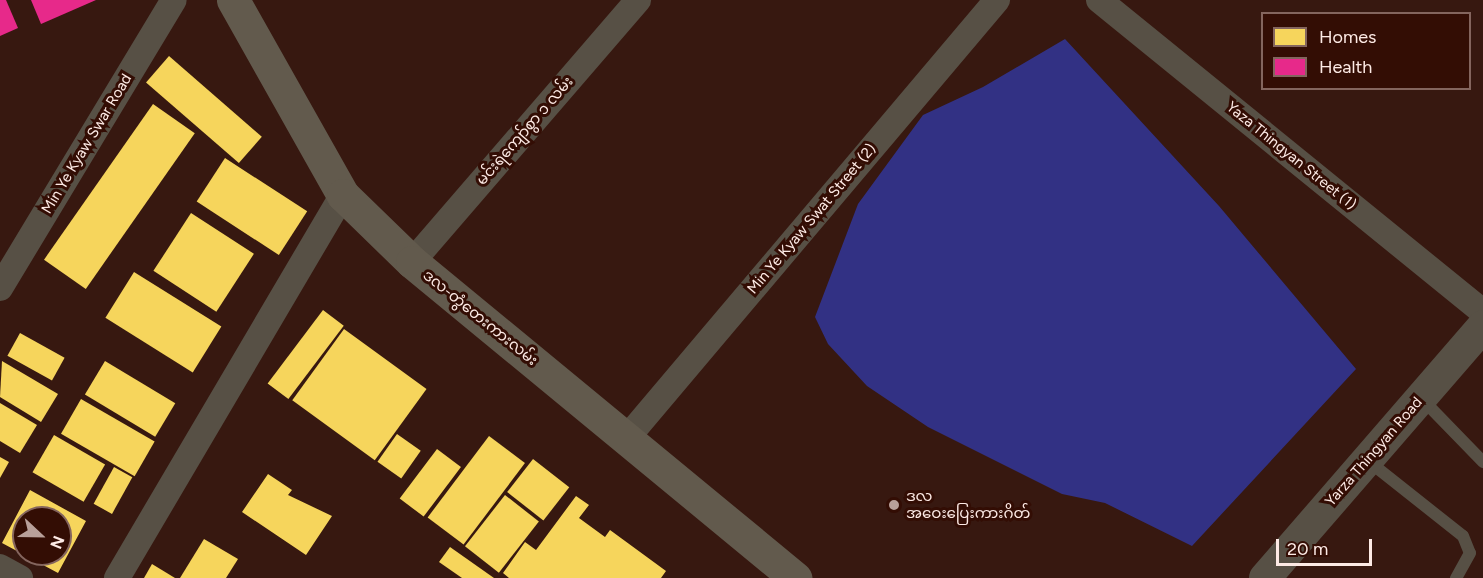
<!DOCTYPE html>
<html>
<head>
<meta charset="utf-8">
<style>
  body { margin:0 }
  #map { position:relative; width:1483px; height:578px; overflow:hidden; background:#371810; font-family:Figtree,"Noto Sans Myanmar",sans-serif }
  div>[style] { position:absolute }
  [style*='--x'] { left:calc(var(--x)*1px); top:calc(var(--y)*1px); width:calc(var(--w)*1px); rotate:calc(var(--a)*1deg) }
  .water>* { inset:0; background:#323184 }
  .homes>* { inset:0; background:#f6d55c; transform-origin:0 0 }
  .health>* { inset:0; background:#e7298a }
  .service>* { height:12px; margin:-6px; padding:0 6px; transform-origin:6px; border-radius:6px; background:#575045 }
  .minor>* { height:26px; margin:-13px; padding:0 13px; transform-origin:13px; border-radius:13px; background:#575045 }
  .tertiary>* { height:32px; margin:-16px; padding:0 16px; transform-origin:16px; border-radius:16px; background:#575045 }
  .secondary>* { height:33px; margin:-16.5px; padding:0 16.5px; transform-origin:16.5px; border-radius:16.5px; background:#625a4d }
  .dots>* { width:16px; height:16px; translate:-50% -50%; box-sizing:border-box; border:3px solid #330d04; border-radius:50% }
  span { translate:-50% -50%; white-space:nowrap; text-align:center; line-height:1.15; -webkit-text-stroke:6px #330d04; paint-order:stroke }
  .street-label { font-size:15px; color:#fdeae5 }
  .poi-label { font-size:15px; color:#fdeae5 }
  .left { translate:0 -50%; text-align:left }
  .legend { position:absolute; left:1261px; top:12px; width:210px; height:78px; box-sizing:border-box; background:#330d04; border:2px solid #84655e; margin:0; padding:8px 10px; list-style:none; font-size:18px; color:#fdeae5 }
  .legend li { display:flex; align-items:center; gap:12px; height:30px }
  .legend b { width:30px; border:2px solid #84655e }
  .north { position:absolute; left:12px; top:506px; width:60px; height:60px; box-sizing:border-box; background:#330d04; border:2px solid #84655e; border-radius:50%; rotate:112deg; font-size:16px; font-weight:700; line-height:24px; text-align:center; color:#fdeae5 }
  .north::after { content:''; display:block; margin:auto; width:21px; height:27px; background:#b8a09a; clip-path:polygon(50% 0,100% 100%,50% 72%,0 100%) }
  .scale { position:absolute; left:1276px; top:539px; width:96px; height:27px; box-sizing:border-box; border:3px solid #fdeae5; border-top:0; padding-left:8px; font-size:18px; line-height:21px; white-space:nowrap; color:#fdeae5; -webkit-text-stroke:4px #330d04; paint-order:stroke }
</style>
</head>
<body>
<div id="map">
  <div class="water">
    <div style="clip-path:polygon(1065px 39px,1219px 206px,1356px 369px,1192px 546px,1105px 503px,1062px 494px,928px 427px,867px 386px,828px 344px,815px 317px,858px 204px,923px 115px,983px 87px)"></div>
  </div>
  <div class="homes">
    <div style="left:169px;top:56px;width:123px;height:35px;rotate:41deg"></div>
    <div style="left:153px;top:104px;width:51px;height:190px;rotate:35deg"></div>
    <div style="left:225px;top:158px;width:98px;height:52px;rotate:33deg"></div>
    <div style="left:191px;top:213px;width:75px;height:69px;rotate:33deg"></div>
    <div style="left:134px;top:272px;width:103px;height:54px;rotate:32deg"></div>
    <div style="left:323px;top:310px;width:26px;height:92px;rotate:37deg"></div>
    <div style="left:344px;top:329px;width:102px;height:88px;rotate:36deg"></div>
    <div style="left:20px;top:333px;width:51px;height:26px;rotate:29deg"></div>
    <div style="clip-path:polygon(2px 361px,58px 394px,41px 422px,0 397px)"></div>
    <div style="left:105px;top:361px;width:82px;height:39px;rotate:31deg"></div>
    <div style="left:81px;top:399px;width:85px;height:40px;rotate:30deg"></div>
    <div style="clip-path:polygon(0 403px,37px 425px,20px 453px,0 441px)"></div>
    <div style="left:397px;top:434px;width:29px;height:34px;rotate:35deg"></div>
    <div style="left:54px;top:435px;width:59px;height:43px;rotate:30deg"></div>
    <div style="left:489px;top:436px;width:45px;height:102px;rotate:37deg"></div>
    <div style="left:437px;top:449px;width:30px;height:62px;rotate:37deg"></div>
    <div style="clip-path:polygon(0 457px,9px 462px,0 478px)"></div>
    <div style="left:533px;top:459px;width:46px;height:42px;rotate:38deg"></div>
    <div style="left:114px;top:467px;width:21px;height:42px;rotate:29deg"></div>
    <div style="clip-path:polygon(268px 474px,292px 490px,288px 495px,332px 516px,306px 555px,242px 512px)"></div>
    <div style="clip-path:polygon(evenodd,30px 490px,86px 521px,58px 573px,2px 543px,30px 490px,24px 518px,60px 518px,60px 554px,24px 554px,24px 518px)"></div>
    <div style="left:505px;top:495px;width:43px;height:65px;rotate:38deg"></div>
    <div style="clip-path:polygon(576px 496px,589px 505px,579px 518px,605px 537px,610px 530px,666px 571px,661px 578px,509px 578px,503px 573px,525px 542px,536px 550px)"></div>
    <div style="clip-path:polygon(204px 539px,238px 559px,226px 578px,180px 578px)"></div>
    <div style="clip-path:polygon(450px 547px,494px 578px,462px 578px,439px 562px)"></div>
    <div style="clip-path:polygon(152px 564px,175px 578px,144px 578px)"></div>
  </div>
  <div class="health">
    <div style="clip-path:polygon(0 0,6px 0,18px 28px,0 36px)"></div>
    <div style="clip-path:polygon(31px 0,96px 0,41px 24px)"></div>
  </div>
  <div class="service">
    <div style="--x:1422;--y:399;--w:88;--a:45.9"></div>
    <div style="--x:1367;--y:460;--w:122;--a:38.4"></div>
    <div style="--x:1463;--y:536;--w:18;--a:68"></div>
    <div style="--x:1470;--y:553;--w:29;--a:119"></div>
  </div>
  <div class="minor">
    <div style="--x:1099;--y:0;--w:495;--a:39.1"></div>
    <div style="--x:412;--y:262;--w:346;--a:-49.2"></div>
    <div style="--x:0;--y:288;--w:336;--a:-58.9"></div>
    <div style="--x:626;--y:439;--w:575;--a:-49.8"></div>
    <div style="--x:0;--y:567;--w:23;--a:29"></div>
    <div style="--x:117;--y:578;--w:445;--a:-59.5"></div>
  </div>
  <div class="tertiary">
    <div style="--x:1265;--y:578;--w:333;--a:-49.1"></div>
  </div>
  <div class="secondary">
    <div style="--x:233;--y:0;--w:224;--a:60.6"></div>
    <div style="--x:343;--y:195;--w:96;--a:44.2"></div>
    <div style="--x:412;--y:262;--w:497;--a:39.5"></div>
  </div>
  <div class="dots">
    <div style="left:894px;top:505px;background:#b8a09a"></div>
  </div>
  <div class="street-label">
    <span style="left:525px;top:131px;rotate:-49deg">မင်းရဲကျော်စွာ ၁ လမ်း</span>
    <span style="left:87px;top:144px;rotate:-59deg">Min Ye Kyaw Swar Road</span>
    <span style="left:1291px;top:156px;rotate:39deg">Yaza Thingyan Street (1)</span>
    <span style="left:812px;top:219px;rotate:-50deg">Min Ye Kyaw Swat Street (2)</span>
    <span style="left:480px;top:318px;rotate:39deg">ဒလ-တွံတေးကားလမ်း</span>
    <span style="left:1374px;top:452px;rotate:-49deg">Yarza Thingyan Road</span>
  </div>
  <div class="poi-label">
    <span class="left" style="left:906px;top:505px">ဒလ<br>အဝေးပြေးကားဂိတ်</span>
  </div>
  <ul class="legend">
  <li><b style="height:16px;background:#f6d55c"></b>Homes</li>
  <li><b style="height:16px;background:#e7298a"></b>Health</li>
  </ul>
  <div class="north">N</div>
  <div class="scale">20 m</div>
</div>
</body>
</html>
